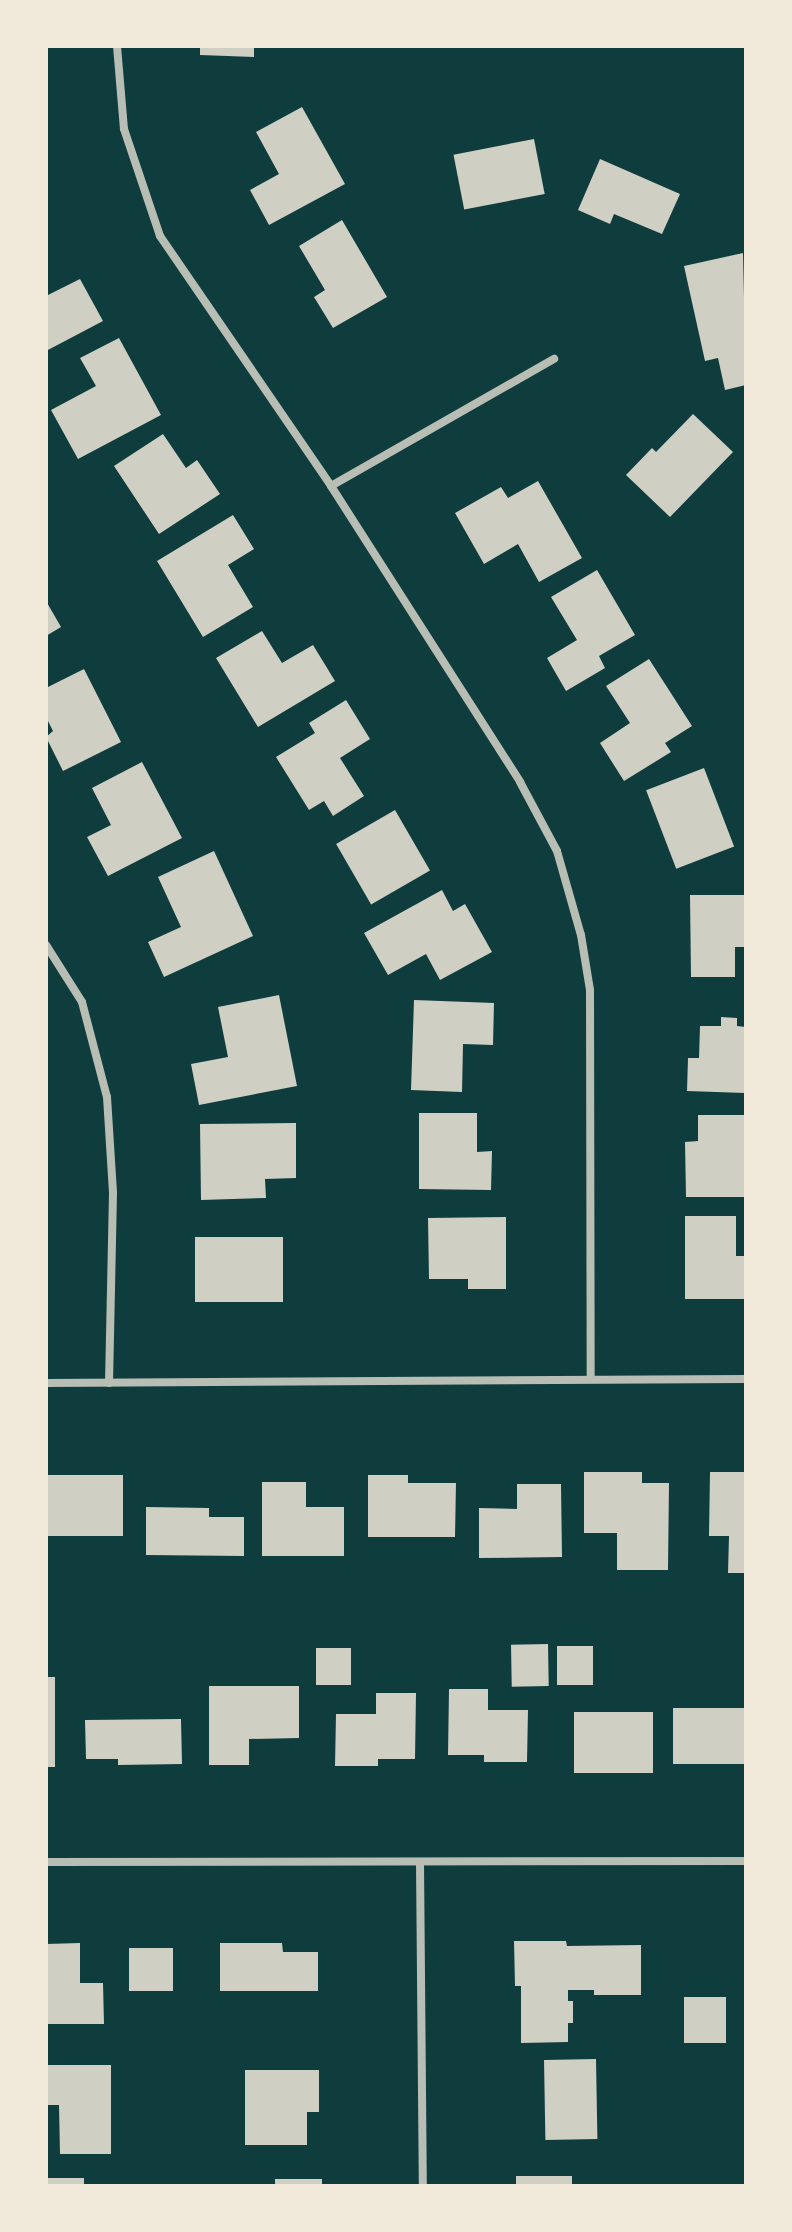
<!DOCTYPE html>
<html>
<head>
<meta charset="utf-8">
<style>
  body { margin:0 }
  #map { position:relative; width:792px; height:2232px; overflow:hidden; background:#0f3d3e; font-family:Lato,sans-serif }
  div>[style] { position:absolute }
  [style*='--x'] { left:calc(var(--x)*1px); top:calc(var(--y)*1px); width:calc(var(--w)*1px); rotate:calc(var(--a)*1deg) }
  .building>* { inset:0; background:#cfcfc3; transform-origin:0 0 }
  .minor>* { height:8px; margin:-4px; padding:0 4px; transform-origin:4px; border-radius:4px; background:#b8beb3 }
  span { translate:-50% -50%; white-space:nowrap; text-align:center; line-height:1.15; -webkit-text-stroke:6px #f1e9da; paint-order:stroke }
  .frame { position:absolute; inset:0; border:48px solid #f1e9da; pointer-events:none }
</style>
</head>
<body>
<div id="map">
  <div class="building">
    <div style="clip-path:polygon(200px 46px,254px 46px,254px 57px,200px 55px)"></div>
    <div style="clip-path:polygon(302px 107px,345px 184px,269px 225px,250px 190px,279px 174px,256px 132px)"></div>
    <div style="left:534px;top:139px;width:56px;height:82px;rotate:79deg"></div>
    <div style="clip-path:polygon(600px 159px,680px 194px,662px 234px,614px 214px,610px 224px,578px 210px)"></div>
    <div style="clip-path:polygon(342px 220px,387px 297px,333px 328px,314px 297px,325px 290px,299px 246px)"></div>
    <div style="clip-path:polygon(743px 253px,746px 385px,725px 390px,718px 358px,705px 361px,684px 266px)"></div>
    <div style="clip-path:polygon(80px 279px,103px 321px,46px 351px,46px 296px)"></div>
    <div style="clip-path:polygon(119px 338px,161px 415px,78px 459px,51px 410px,96px 386px,80px 358px)"></div>
    <div style="clip-path:polygon(693px 414px,733px 452px,670px 517px,626px 475px,652px 448px,656px 452px)"></div>
    <div style="clip-path:polygon(163px 434px,186px 468px,197px 460px,220px 494px,159px 534px,114px 466px)"></div>
    <div style="clip-path:polygon(538px 481px,582px 558px,539px 582px,518px 544px,484px 564px,455px 513px,501px 487px,508px 498px)"></div>
    <div style="clip-path:polygon(233px 515px,254px 549px,228px 565px,253px 607px,203px 637px,157px 561px)"></div>
    <div style="clip-path:polygon(597px 570px,635px 635px,599px 656px,605px 668px,566px 691px,547px 658px,577px 640px,551px 597px)"></div>
    <div style="clip-path:polygon(46px 601px,61px 627px,46px 636px)"></div>
    <div style="clip-path:polygon(262px 631px,282px 663px,313px 645px,335px 681px,258px 727px,216px 658px)"></div>
    <div style="clip-path:polygon(649px 659px,692px 726px,665px 743px,671px 752px,624px 781px,600px 743px,630px 723px,606px 686px)"></div>
    <div style="clip-path:polygon(84px 669px,121px 742px,63px 771px,46px 737px,53px 731px,46px 717px,46px 688px)"></div>
    <div style="clip-path:polygon(346px 700px,370px 739px,340px 758px,364px 796px,333px 816px,324px 801px,309px 810px,276px 757px,315px 733px,309px 723px)"></div>
    <div style="clip-path:polygon(142px 762px,182px 838px,108px 876px,87px 837px,111px 825px,92px 788px)"></div>
    <div style="left:704px;top:768px;width:84px;height:62px;rotate:69deg"></div>
    <div style="left:395px;top:810px;width:70px;height:68px;rotate:60deg"></div>
    <div style="clip-path:polygon(214px 851px,253px 936px,164px 977px,148px 942px,181px 927px,158px 877px)"></div>
    <div style="clip-path:polygon(442px 890px,453px 911px,465px 904px,492px 952px,440px 980px,426px 954px,388px 975px,364px 933px)"></div>
    <div style="clip-path:polygon(690px 895px,746px 895px,746px 947px,735px 947px,735px 977px,691px 977px)"></div>
    <div style="clip-path:polygon(279px 995px,297px 1086px,199px 1105px,191px 1064px,228px 1057px,218px 1007px)"></div>
    <div style="clip-path:polygon(414px 1000px,494px 1003px,493px 1045px,463px 1044px,462px 1092px,411px 1090px)"></div>
    <div style="clip-path:polygon(721px 1017px,737px 1018px,737px 1026px,746px 1027px,745px 1093px,687px 1091px,688px 1058px,699px 1058px,700px 1026px,721px 1026px)"></div>
    <div style="clip-path:polygon(419px 1113px,477px 1113px,477px 1152px,492px 1151px,491px 1190px,419px 1189px)"></div>
    <div style="clip-path:polygon(698px 1115px,746px 1115px,746px 1197px,686px 1197px,685px 1142px,698px 1141px)"></div>
    <div style="clip-path:polygon(296px 1123px,296px 1178px,265px 1179px,266px 1198px,201px 1200px,200px 1124px)"></div>
    <div style="clip-path:polygon(685px 1216px,736px 1216px,736px 1256px,746px 1256px,746px 1299px,685px 1299px)"></div>
    <div style="clip-path:polygon(506px 1217px,506px 1289px,468px 1289px,468px 1279px,429px 1279px,428px 1218px)"></div>
    <div style="left:195px;top:1237px;width:88px;height:65px"></div>
    <div style="clip-path:polygon(584px 1472px,642px 1472px,642px 1483px,669px 1483px,668px 1570px,617px 1570px,617px 1533px,584px 1533px)"></div>
    <div style="clip-path:polygon(710px 1472px,746px 1472px,746px 1573px,728px 1573px,729px 1536px,709px 1536px)"></div>
    <div style="left:46px;top:1475px;width:77px;height:61px"></div>
    <div style="clip-path:polygon(368px 1475px,408px 1475px,408px 1483px,456px 1483px,455px 1537px,368px 1537px)"></div>
    <div style="clip-path:polygon(262px 1482px,306px 1482px,306px 1507px,344px 1507px,344px 1556px,262px 1556px)"></div>
    <div style="clip-path:polygon(517px 1484px,561px 1484px,562px 1557px,479px 1558px,479px 1508px,517px 1509px)"></div>
    <div style="clip-path:polygon(146px 1507px,209px 1508px,209px 1517px,244px 1517px,244px 1556px,146px 1555px)"></div>
    <div style="left:548px;top:1644px;width:42px;height:37px;rotate:89deg"></div>
    <div style="left:557px;top:1646px;width:36px;height:39px"></div>
    <div style="left:316px;top:1648px;width:35px;height:37px"></div>
    <div style="left:46px;top:1677px;width:9px;height:90px"></div>
    <div style="clip-path:polygon(209px 1686px,299px 1686px,299px 1738px,249px 1739px,249px 1765px,209px 1765px)"></div>
    <div style="clip-path:polygon(449px 1689px,488px 1689px,488px 1710px,528px 1710px,527px 1762px,484px 1762px,484px 1755px,448px 1755px)"></div>
    <div style="clip-path:polygon(376px 1693px,416px 1693px,415px 1759px,378px 1759px,378px 1766px,335px 1766px,336px 1714px,376px 1714px)"></div>
    <div style="left:673px;top:1708px;width:73px;height:56px"></div>
    <div style="left:574px;top:1712px;width:79px;height:61px"></div>
    <div style="clip-path:polygon(181px 1719px,182px 1764px,118px 1765px,118px 1759px,86px 1759px,85px 1720px)"></div>
    <div style="clip-path:polygon(514px 1941px,566px 1941px,567px 1946px,641px 1945px,641px 1995px,594px 1995px,594px 1990px,568px 1990px,568px 2001px,573px 2001px,573px 2023px,568px 2023px,568px 2042px,521px 2043px,521px 1986px,515px 1986px)"></div>
    <div style="clip-path:polygon(80px 1943px,80px 1983px,103px 1983px,104px 2024px,46px 2024px,46px 1944px)"></div>
    <div style="clip-path:polygon(220px 1943px,282px 1943px,283px 1952px,318px 1952px,318px 1991px,220px 1991px)"></div>
    <div style="left:129px;top:1948px;width:44px;height:43px"></div>
    <div style="left:684px;top:1997px;width:42px;height:46px"></div>
    <div style="left:596px;top:2059px;width:80px;height:52px;rotate:89deg"></div>
    <div style="clip-path:polygon(46px 2065px,111px 2065px,111px 2154px,60px 2154px,59px 2105px,46px 2105px)"></div>
    <div style="clip-path:polygon(245px 2070px,319px 2070px,319px 2112px,307px 2112px,307px 2145px,245px 2145px)"></div>
    <div style="left:516px;top:2176px;width:56px;height:10px"></div>
    <div style="left:46px;top:2178px;width:38px;height:8px"></div>
    <div style="left:275px;top:2179px;width:47px;height:7px"></div>
  </div>
  <div class="minor">
    <div style="--x:117;--y:46;--w:83;--a:85.2"></div>
    <div style="--x:124;--y:129;--w:113;--a:71.4"></div>
    <div style="--x:160;--y:236;--w:303;--a:55.6"></div>
    <div style="--x:331;--y:486;--w:351;--a:57.4"></div>
    <div style="--x:520;--y:782;--w:78;--a:61.8"></div>
    <div style="--x:557;--y:851;--w:87;--a:74.1"></div>
    <div style="--x:581;--y:935;--w:56;--a:80.7"></div>
    <div style="--x:590;--y:990;--w:389;--a:89.9"></div>
    <div style="--x:331;--y:486;--w:257;--a:-29.7"></div>
    <div style="--x:46;--y:945;--w:67;--a:57.7"></div>
    <div style="--x:82;--y:1002;--w:98;--a:75.3"></div>
    <div style="--x:107;--y:1097;--w:96;--a:86.4"></div>
    <div style="--x:113;--y:1193;--w:190;--a:91.2"></div>
    <div style="--x:46;--y:1383;--w:700;--a:-0.33"></div>
    <div style="--x:46;--y:1862;--w:700;--a:-0.08"></div>
    <div style="--x:420;--y:1862;--w:324;--a:89.5"></div>
  </div>
  <div class="frame"></div>
</div>
</body>
</html>
